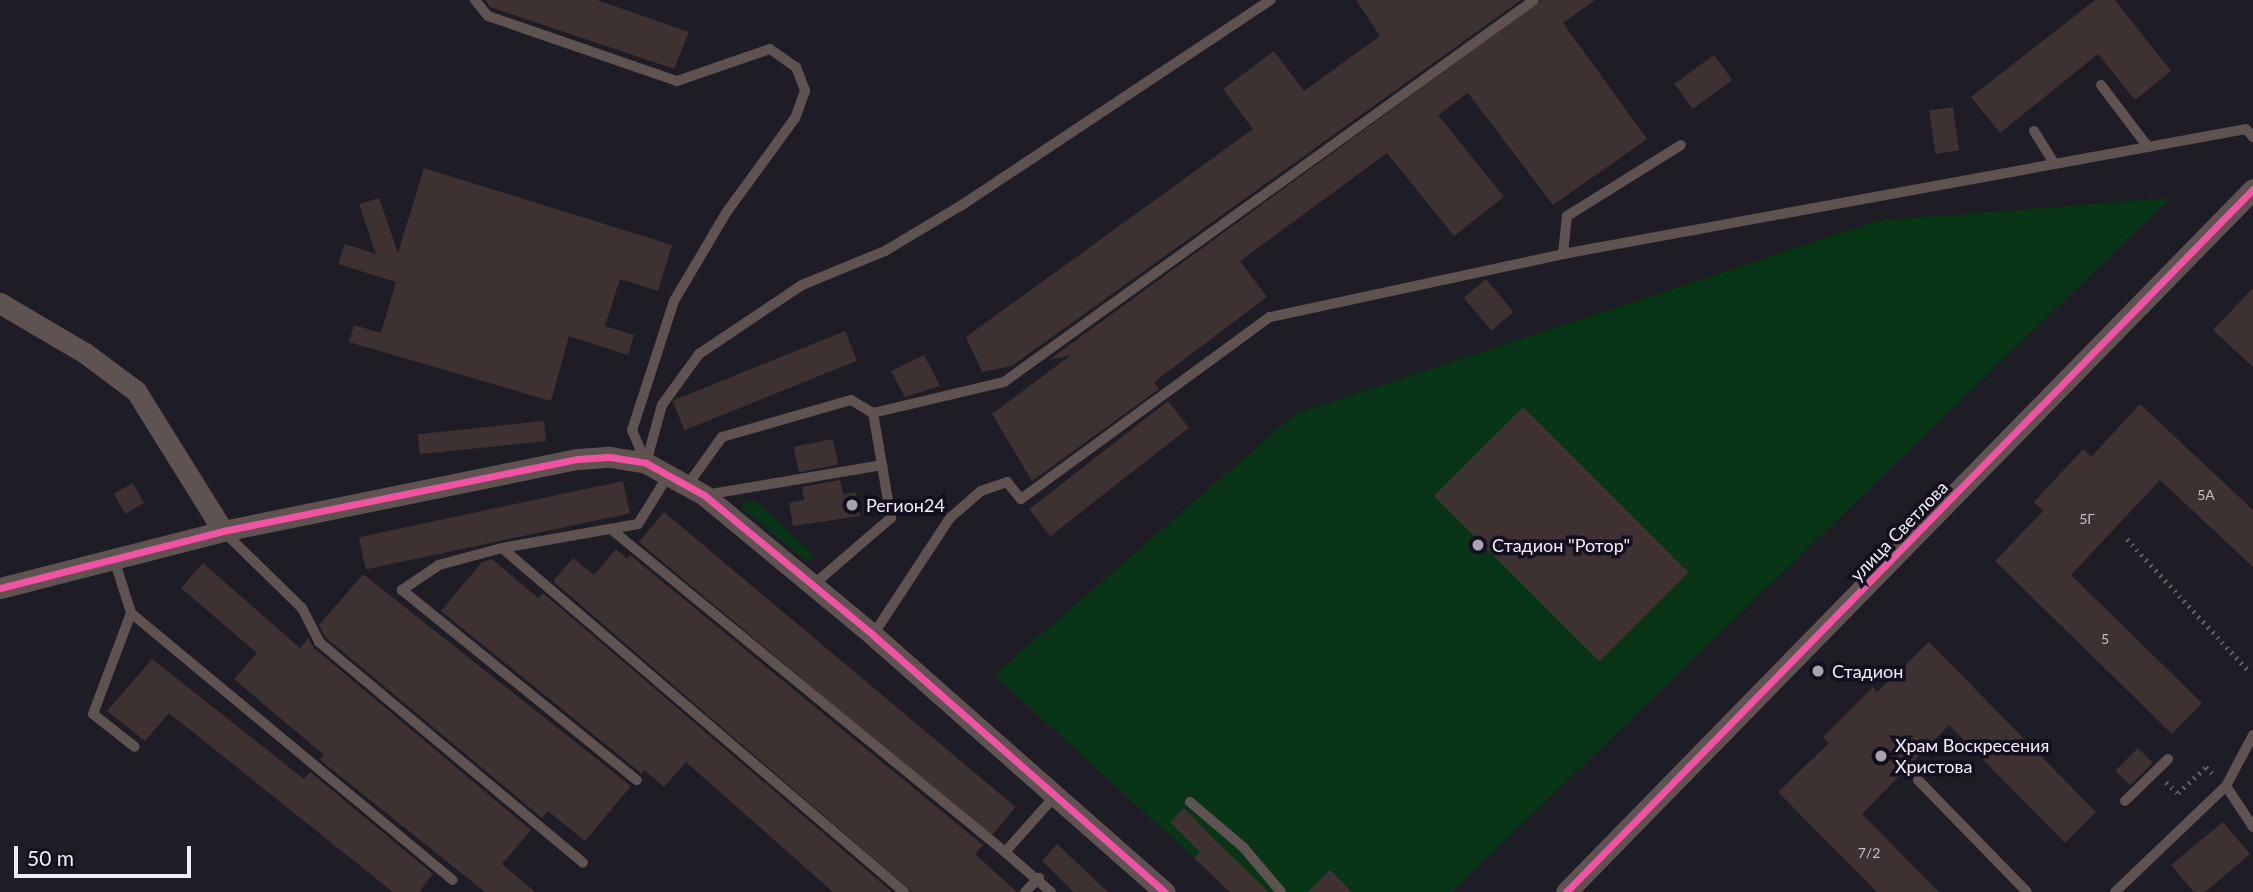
<!DOCTYPE html>
<html>
<head>
<meta charset="utf-8">
<style>
  body { margin:0 }
  #map { position:relative; width:2253px; height:892px; overflow:hidden; background:#1e1c24; font-family:Lato,sans-serif }
  div>[style] { position:absolute }
  [style*='--x'] { left:calc(var(--x)*1px); top:calc(var(--y)*1px); width:calc(var(--w)*1px); rotate:calc(var(--a)*1deg) }
  .green>* { inset:0; background:#093517 }
  .building>* { inset:0; background:#3d3231; transform-origin:0 0 }
  .path>* { height:4.5px; margin-top:-2.25px; transform-origin:0; background:repeating-linear-gradient(90deg,#635b5c 0 2px,transparent 0 7px) }
  .lane>* { height:10px; margin:-5px; padding:0 5px; transform-origin:5px; border-radius:5px; background:#5f5352 }
  .street>* { height:21px; margin:-10.5px; padding:0 10.5px; transform-origin:10.5px; border-radius:10.5px; background:#5f5352 }
  .cycleway>* { height:7px; margin:-3.5px; padding:0 3.5px; transform-origin:3.5px; border-radius:3.5px; background:#f153a3 }
  .dots>* { width:19px; height:19px; translate:-50% -50%; box-sizing:border-box; border:4px solid #140f1e; border-radius:50% }
  span { translate:-50% -50%; white-space:nowrap; text-align:center; line-height:1.15; -webkit-text-stroke:7px #140f1e; paint-order:stroke }
  .number-label { font-size:14px; color:#c4bfc7 }
  .number-label span { -webkit-text-stroke-width:0 }
  .poi-label { font-size:18px; color:#f1eef9 }
  .left { translate:0 -50%; text-align:left }
  .street-label { font-size:18px; color:#f1eef9 }
  .scale { position:absolute; left:14px; top:846px; width:177px; height:32px; box-sizing:border-box; border:4px solid #f1eef9; border-top:0; padding-left:9px; font-size:21px; line-height:24px; white-space:nowrap; color:#f1eef9; -webkit-text-stroke:5px #140f1e; paint-order:stroke }
</style>
</head>
<body>
<div id="map">
  <div class="green">
    <div style="clip-path:polygon(2170px 198px,1452px 892px,1231px 892px,994px 675px,1295px 414px,1876px 221px)"></div>
    <div style="clip-path:polygon(748px 501px,758px 503px,815px 557px,806px 561px,741px 507px)"></div>
  </div>
  <div class="building">
    <div style="clip-path:polygon(485px 0,597px 0,689px 32px,674px 69px,490px 7px)"></div>
    <div style="clip-path:polygon(1356px 0,1521px 0,1012px 366px,982px 372px,966px 337px,1253px 129px,1223px 89px,1274px 51px,1304px 91px,1380px 36px)"></div>
    <div style="clip-path:polygon(1542px 0,1595px 0,1563px 23px,1647px 139px,1553px 205px,1468px 93px,1438px 115px,1504px 197px,1454px 236px,1387px 153px,1240px 261px,1267px 297px,1154px 382px,1159px 389px,1032px 481px,992px 414px,1071px 355px,1049px 360px)"></div>
    <div style="clip-path:polygon(2095px 0,2115px 0,2171px 71px,2135px 100px,2098px 54px,2000px 133px,1971px 97px)"></div>
    <div style="left:1714px;top:55px;width:31px;height:49px;rotate:54deg"></div>
    <div style="left:1953px;top:107px;width:44px;height:24px;rotate:82deg"></div>
    <div style="clip-path:polygon(424px 168px,672px 245px,658px 291px,620px 279px,605px 326px,634px 335px,628px 355px,569px 336px,551px 401px,349px 342px,354px 325px,381px 333px,396px 282px,338px 264px,345px 244px,376px 254px,359px 204px,379px 198px,398px 253px)"></div>
    <div style="left:1486px;top:279px;width:43px;height:29px;rotate:50deg"></div>
    <div style="clip-path:polygon(2253px 288px,2253px 367px,2213px 330px)"></div>
    <div style="left:845px;top:331px;width:32px;height:186px;rotate:68deg"></div>
    <div style="clip-path:polygon(924px 355px,940px 386px,905px 397px,891px 371px)"></div>
    <div style="left:1168px;top:401px;width:34px;height:176px;rotate:52deg"></div>
    <div style="clip-path:polygon(2140px 404px,2253px 510px,2253px 567px,2160px 480px,2071px 575px,2202px 703px,2172px 734px,1995px 561px,2043px 511px,2034px 502px,2083px 449px,2091px 457px)"></div>
    <div style="left:1523px;top:407px;width:234px;height:126px;rotate:45deg"></div>
    <div style="left:544px;top:421px;width:20px;height:127px;rotate:84deg"></div>
    <div style="left:833px;top:439px;width:26px;height:40px;rotate:79deg"></div>
    <div style="clip-path:polygon(840px 480px,843px 494px,856px 492px,860px 516px,793px 526px,789px 503px,804px 500px,802px 487px)"></div>
    <div style="left:623px;top:481px;width:33px;height:270px;rotate:78deg"></div>
    <div style="left:133px;top:483px;width:23px;height:22px;rotate:61deg"></div>
    <div style="left:664px;top:512px;width:459px;height:39px;rotate:40deg"></div>
    <div style="clip-path:polygon(616px 549px,627px 559px,630px 555px,983px 845px,975px 854px,1017px 892px,912px 892px,553px 581px,573px 558px,594px 575px)"></div>
    <div style="clip-path:polygon(492px 559px,538px 598px,543px 593px,892px 892px,833px 892px,686px 762px,664px 787px,644px 770px,642px 774px,441px 611px,482px 562px)"></div>
    <div style="clip-path:polygon(203px 563px,300px 648px,308px 638px,314px 648px,531px 830px,502px 864px,535px 892px,485px 892px,320px 760px,324px 755px,234px 679px,257px 653px,181px 588px)"></div>
    <div style="clip-path:polygon(363px 574px,631px 786px,585px 841px,548px 811px,542px 818px,325px 637px,319px 625px)"></div>
    <div style="clip-path:polygon(1929px 642px,2096px 812px,2065px 843px,1949px 725px,1862px 814px,1939px 892px,1877px 892px,1778px 792px,1829px 743px,1823px 737px,1873px 687px,1877px 692px)"></div>
    <div style="clip-path:polygon(152px 659px,304px 779px,310px 772px,433px 874px,419px 892px,393px 892px,169px 713px,145px 741px,107px 711px)"></div>
    <div style="left:2138px;top:748px;width:21px;height:32px;rotate:45deg"></div>
    <div style="clip-path:polygon(1184px 808px,1216px 841px,1269px 892px,1230px 892px,1194px 858px,1200px 852px,1170px 822px)"></div>
    <div style="clip-path:polygon(2223px 822px,2250px 854px,2205px 892px,2194px 892px,2171px 865px)"></div>
    <div style="clip-path:polygon(1057px 844px,1108px 892px,1074px 892px,1042px 861px)"></div>
    <div style="clip-path:polygon(1330px 870px,1352px 892px,1307px 892px)"></div>
  </div>
  <div class="path">
    <div style="--x:2127;--y:539;--w:178;--a:47.3"></div>
    <div style="--x:2166;--y:782;--w:16;--a:43"></div>
    <div style="--x:2178;--y:793;--w:38;--a:-43"></div>
    <div style="--x:2206;--y:767;--w:13;--a:45"></div>
  </div>
  <div class="lane">
    <div style="--x:475;--y:0;--w:21;--a:51"></div>
    <div style="--x:488;--y:16;--w:200;--a:19"></div>
    <div style="--x:677;--y:81;--w:98;--a:-19"></div>
    <div style="--x:770;--y:49;--w:32;--a:35"></div>
    <div style="--x:796;--y:67;--w:26;--a:69"></div>
    <div style="--x:805;--y:91;--w:29;--a:110"></div>
    <div style="--x:795;--y:118;--w:117;--a:126"></div>
    <div style="--x:726;--y:213;--w:102;--a:120.6"></div>
    <div style="--x:674;--y:301;--w:136;--a:108"></div>
    <div style="--x:632;--y:430;--w:36;--a:67"></div>
    <div style="--x:2101;--y:85;--w:78;--a:52.8"></div>
    <div style="--x:2034;--y:131;--w:39;--a:58"></div>
    <div style="--x:1563;--y:254;--w:694;--a:-10.37"></div>
    <div style="--x:2246;--y:129;--w:11;--a:49"></div>
    <div style="--x:646;--y:463;--w:60;--a:-74.6"></div>
    <div style="--x:662;--y:405;--w:63;--a:-54"></div>
    <div style="--x:699;--y:354;--w:124;--a:-33.8"></div>
    <div style="--x:802;--y:285;--w:90;--a:-22.3"></div>
    <div style="--x:885;--y:251;--w:90;--a:-30.9"></div>
    <div style="--x:962;--y:205;--w:371;--a:-33.6"></div>
    <div style="--x:669;--y:474;--w:59;--a:121.8"></div>
    <div style="--x:638;--y:524;--w:138;--a:170"></div>
    <div style="--x:502;--y:548;--w:529;--a:40.55"></div>
    <div style="--x:689;--y:483;--w:57;--a:-54.3"></div>
    <div style="--x:722;--y:437;--w:134;--a:-16"></div>
    <div style="--x:851;--y:400;--w:26;--a:31"></div>
    <div style="--x:873;--y:413;--w:135;--a:-13.3"></div>
    <div style="--x:1004;--y:382;--w:653;--a:-35.78"></div>
    <div style="--x:705;--y:495;--w:180;--a:-9.6"></div>
    <div style="--x:612;--y:530;--w:508;--a:39.33"></div>
    <div style="--x:223;--y:531;--w:110;--a:44.3"></div>
    <div style="--x:302;--y:608;--w:38;--a:63"></div>
    <div style="--x:319;--y:642;--w:344;--a:39.9"></div>
    <div style="--x:502;--y:548;--w:65;--a:164.9"></div>
    <div style="--x:439;--y:565;--w:45;--a:146"></div>
    <div style="--x:402;--y:590;--w:302;--a:39"></div>
    <div style="--x:114;--y:559;--w:57;--a:72.5"></div>
    <div style="--x:131;--y:613;--w:418;--a:39.7"></div>
    <div style="--x:813;--y:585;--w:103;--a:-40.7"></div>
    <div style="--x:891;--y:518;--w:107;--a:-99.7"></div>
    <div style="--x:131;--y:613;--w:108;--a:110.6"></div>
    <div style="--x:93;--y:714;--w:53;--a:38.2"></div>
    <div style="--x:873;--y:635;--w:140;--a:-56.7"></div>
    <div style="--x:950;--y:518;--w:41;--a:-41.1"></div>
    <div style="--x:981;--y:491;--w:28;--a:-19"></div>
    <div style="--x:1007;--y:482;--w:22;--a:51"></div>
    <div style="--x:1021;--y:499;--w:308;--a:-36.2"></div>
    <div style="--x:1270;--y:317;--w:300;--a:-12.1"></div>
    <div style="--x:1563;--y:254;--w:38;--a:-84"></div>
    <div style="--x:1567;--y:216;--w:134;--a:-31.9"></div>
    <div style="--x:1918;--y:780;--w:156;--a:45.8"></div>
    <div style="--x:2226;--y:786;--w:49;--a:56.6"></div>
    <div style="--x:2125;--y:801;--w:60;--a:-44.3"></div>
    <div style="--x:1190;--y:802;--w:70;--a:40.3"></div>
    <div style="--x:1243;--y:847;--w:59;--a:49.8"></div>
    <div style="--x:1025;--y:892;--w:20;--a:-45"></div>
    <div style="--x:1051;--y:892;--w:61;--a:-139"></div>
    <div style="--x:1005;--y:852;--w:74;--a:-48.3"></div>
    <div style="--x:2115;--y:892;--w:153;--a:-43.7"></div>
    <div style="--x:2226;--y:786;--w:58;--a:-62.1"></div>
  </div>
  <div class="street">
    <div style="--x:0;--y:303;--w:99;--a:30.5"></div>
    <div style="--x:85;--y:353;--w:64;--a:36.7"></div>
    <div style="--x:136;--y:391;--w:165;--a:58.1"></div>
    <div style="--x:0;--y:588;--w:230;--a:-14.3"></div>
    <div style="--x:223;--y:531;--w:362;--a:-11.5"></div>
    <div style="--x:578;--y:459;--w:32;--a:-4"></div>
    <div style="--x:610;--y:457;--w:36;--a:9"></div>
    <div style="--x:646;--y:463;--w:66;--a:28.9"></div>
    <div style="--x:704;--y:495;--w:219;--a:39.6"></div>
    <div style="--x:873;--y:635;--w:389;--a:41.4"></div>
    <div style="--x:1566;--y:892;--w:983;--a:-45.66"></div>
  </div>
  <div class="cycleway">
    <div style="--x:0;--y:588;--w:230;--a:-14.3"></div>
    <div style="--x:223;--y:531;--w:362;--a:-11.5"></div>
    <div style="--x:578;--y:459;--w:32;--a:-4"></div>
    <div style="--x:610;--y:457;--w:36;--a:9"></div>
    <div style="--x:646;--y:463;--w:66;--a:28.9"></div>
    <div style="--x:704;--y:495;--w:219;--a:39.6"></div>
    <div style="--x:873;--y:635;--w:389;--a:41.4"></div>
    <div style="--x:1566;--y:892;--w:983;--a:-45.66"></div>
  </div>
  <div class="dots">
    <div style="left:852px;top:505px;background:#a7a4ae"></div>
    <div style="left:1478px;top:545px;background:#a7a4ae"></div>
    <div style="left:1818px;top:671px;background:#a7a4ae"></div>
    <div style="left:1881px;top:756px;background:#a7a4ae"></div>
  </div>
  <div class="number-label">
    <span style="left:2206px;top:495px">5А</span>
    <span style="left:2087px;top:519px">5Г</span>
    <span style="left:2105px;top:639px">5</span>
    <span style="left:1869px;top:853px">7/2</span>
  </div>
  <div class="poi-label">
    <span class="left" style="left:866px;top:505px">Регион24</span>
    <span class="left" style="left:1492px;top:545px">Стадион "Ротор"</span>
    <span class="left" style="left:1832px;top:671px">Стадион</span>
    <span class="left" style="left:1895px;top:756px">Храм Воскресения<br>Христова</span>
  </div>
  <div class="street-label">
    <span style="left:1899px;top:531px;rotate:-46deg">улица Светлова</span>
  </div>
  <div class="scale">50 m</div>
</div>
</body>
</html>
